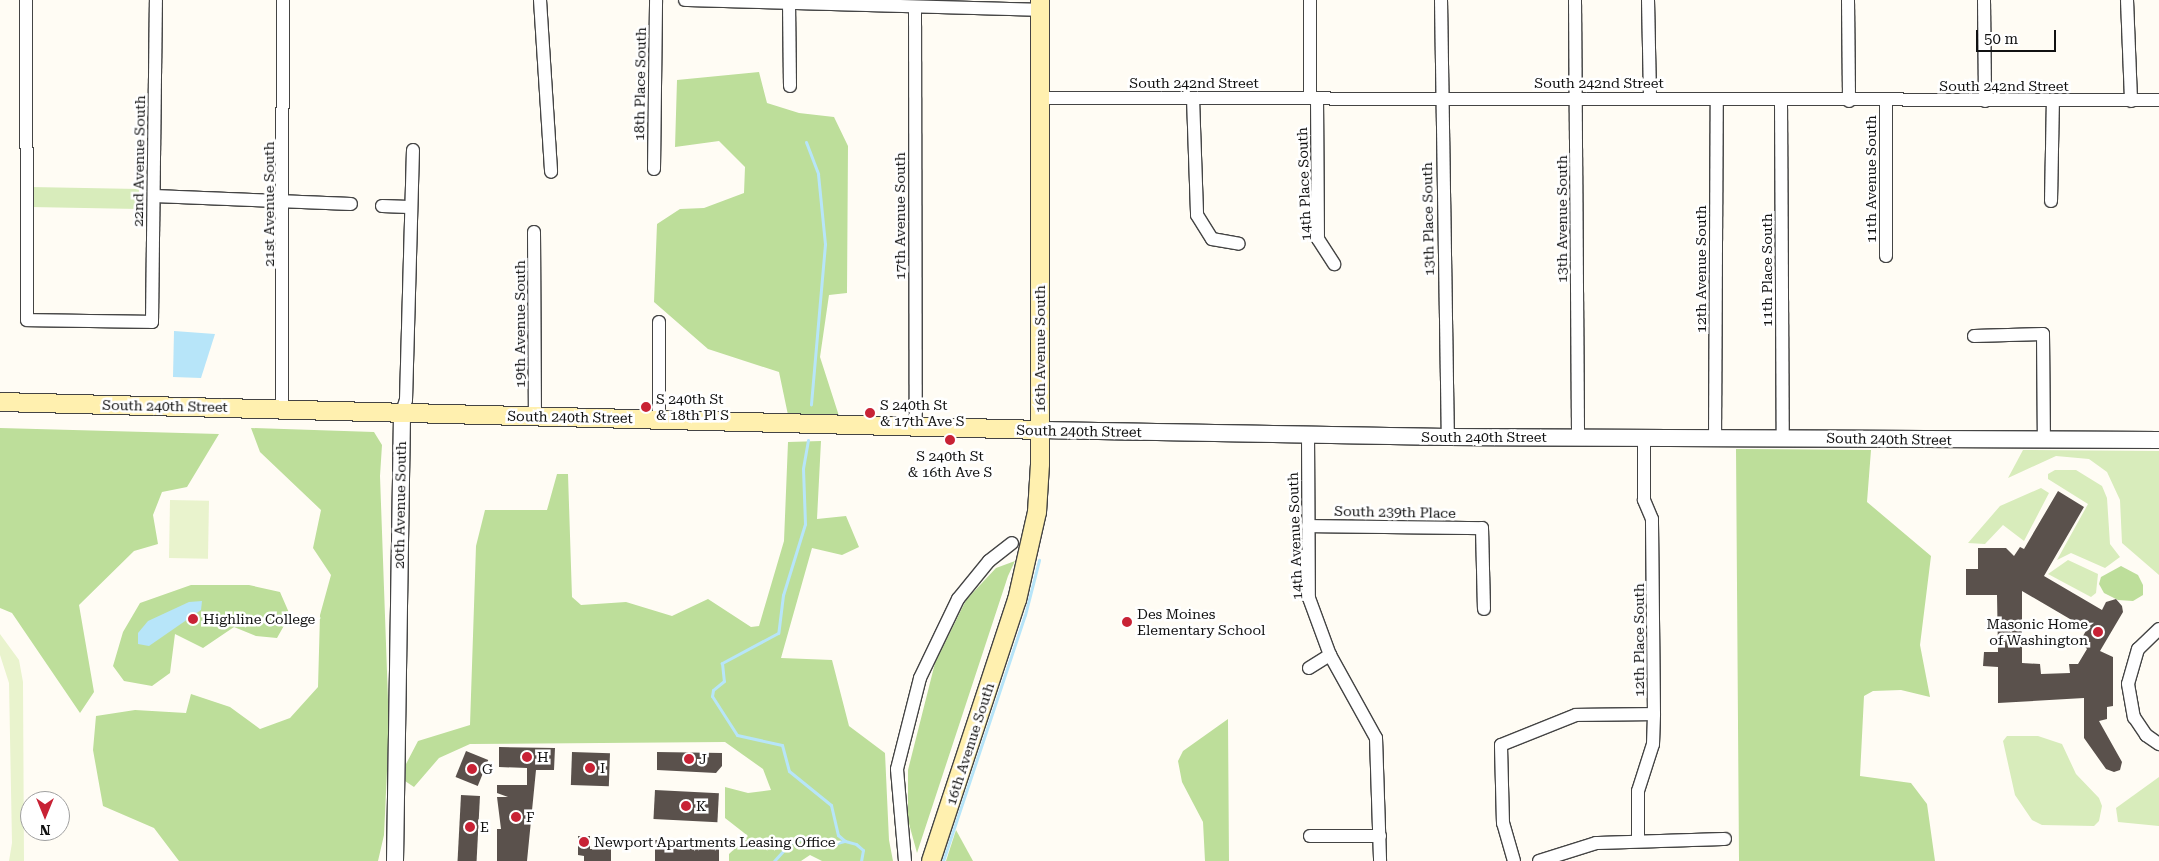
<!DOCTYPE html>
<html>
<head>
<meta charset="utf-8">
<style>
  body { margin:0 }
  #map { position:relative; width:2159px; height:861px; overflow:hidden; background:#fffcf4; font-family:"Roboto Serif",serif }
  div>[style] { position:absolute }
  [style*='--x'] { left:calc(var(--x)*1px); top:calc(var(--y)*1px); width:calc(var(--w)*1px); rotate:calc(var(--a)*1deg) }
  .green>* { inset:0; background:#d8ecbb; transform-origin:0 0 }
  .forest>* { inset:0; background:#bdde9a }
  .pitch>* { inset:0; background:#e9f3cd; transform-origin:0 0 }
  .water>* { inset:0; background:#b7e5f9 }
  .stream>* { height:3px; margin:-1.5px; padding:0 1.5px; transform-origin:1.5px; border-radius:1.5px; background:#b7e5f9 }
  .building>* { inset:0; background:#5a514c; transform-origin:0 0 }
  .roads { filter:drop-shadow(1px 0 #444) drop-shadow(-1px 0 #444) drop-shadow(0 1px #444) drop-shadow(0 -1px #444) }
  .minor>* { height:12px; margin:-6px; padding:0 6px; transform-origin:6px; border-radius:6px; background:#fff }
  .tertiary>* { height:16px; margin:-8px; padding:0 8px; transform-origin:8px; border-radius:8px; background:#fff }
  .secondary>* { height:18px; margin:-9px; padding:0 9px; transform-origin:9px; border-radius:9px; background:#fff0af }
  .dots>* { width:14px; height:14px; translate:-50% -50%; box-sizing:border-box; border:2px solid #fff; border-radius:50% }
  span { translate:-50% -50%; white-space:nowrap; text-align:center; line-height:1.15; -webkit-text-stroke:5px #fff; paint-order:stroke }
  .street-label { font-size:14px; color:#111 }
  .poi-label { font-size:14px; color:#111 }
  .left { translate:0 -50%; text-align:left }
  .right { translate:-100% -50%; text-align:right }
  .north { position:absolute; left:20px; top:791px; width:50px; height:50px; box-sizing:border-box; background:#fff; border:1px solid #a0a0a0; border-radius:50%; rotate:180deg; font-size:14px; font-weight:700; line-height:20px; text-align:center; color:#111 }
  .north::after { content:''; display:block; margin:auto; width:18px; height:22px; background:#c82235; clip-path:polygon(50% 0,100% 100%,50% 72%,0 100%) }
  .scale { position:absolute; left:1976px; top:30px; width:80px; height:22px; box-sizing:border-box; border:2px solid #111; border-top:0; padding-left:6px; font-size:15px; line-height:18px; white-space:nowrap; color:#111; -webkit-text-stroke:4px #fff; paint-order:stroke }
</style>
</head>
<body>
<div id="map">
  <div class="green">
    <div style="left:31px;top:187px;width:108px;height:20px;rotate:1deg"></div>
    <div style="clip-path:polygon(2023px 450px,2159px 451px,2159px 575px,2122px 543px,2120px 500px,2107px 472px,2089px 459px,2056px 456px,2008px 478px)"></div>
    <div style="clip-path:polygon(2055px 470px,2076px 470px,2102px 486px,2107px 498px,2110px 544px,2120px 557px,2105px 568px,2071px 553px,2057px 560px,2088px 504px,2048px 479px,2048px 474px)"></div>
    <div style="clip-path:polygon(2041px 488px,2049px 493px,2024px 541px,2003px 525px,1985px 544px,1968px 543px,2000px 506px)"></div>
    <div style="clip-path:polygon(2068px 560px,2098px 574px,2096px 593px,2091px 597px,2048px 574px)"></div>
    <div style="clip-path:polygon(2007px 736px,2038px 736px,2062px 744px,2076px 774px,2099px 798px,2102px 806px,2099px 821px,2094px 826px,2042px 825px,2032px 820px,2015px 795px,2003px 741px)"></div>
    <div style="clip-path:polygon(2159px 777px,2159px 826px,2118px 822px,2116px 808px)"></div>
  </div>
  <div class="forest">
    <div style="clip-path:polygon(759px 72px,767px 103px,799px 113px,834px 117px,848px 146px,847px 293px,829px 295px,820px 357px,839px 416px,788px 415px,779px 372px,708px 349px,654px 302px,657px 224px,680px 209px,704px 208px,744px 193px,745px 167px,719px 141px,675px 147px,677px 80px)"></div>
    <div style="clip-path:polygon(0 428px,219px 434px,187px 487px,162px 492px,153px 515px,158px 544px,134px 551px,79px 605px,94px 692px,80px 713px,12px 613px,0 608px)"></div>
    <div style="clip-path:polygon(251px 428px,374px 432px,382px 445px,380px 476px,389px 728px,384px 835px,378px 861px,179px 861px,154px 828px,103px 806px,93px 750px,96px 716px,135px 710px,186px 713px,191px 694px,230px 707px,260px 729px,290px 718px,318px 687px,320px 615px,331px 575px,313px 548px,321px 510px,260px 452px)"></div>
    <div style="clip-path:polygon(821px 441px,817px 519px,846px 516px,859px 547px,842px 555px,812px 548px,781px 658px,832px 660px,849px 726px,885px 753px,889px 840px,893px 861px,822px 861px,810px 855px,801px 861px,729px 861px,729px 854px,748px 836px,725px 818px,725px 787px,748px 793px,771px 790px,763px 769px,725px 742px,470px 744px,439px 758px,414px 787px,405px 781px,406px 764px,418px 741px,470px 725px,476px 546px,485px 510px,547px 510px,557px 474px,568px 474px,572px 597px,581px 605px,626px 602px,672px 616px,708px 599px,751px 627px,759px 626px,784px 541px,788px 442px)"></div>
    <div style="clip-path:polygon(1736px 449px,1871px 450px,1867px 502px,1931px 556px,1920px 645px,1930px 697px,1901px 690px,1873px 691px,1864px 696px,1860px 776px,1911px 783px,1927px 804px,1935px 861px,1739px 861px)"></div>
    <div style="clip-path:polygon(1015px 561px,1008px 576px,917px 853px,908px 820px,908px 770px,935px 663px,966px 600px,996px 568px)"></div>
    <div style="clip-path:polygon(2121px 566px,2138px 575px,2143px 585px,2143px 595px,2133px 601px,2118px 600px,2104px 593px,2099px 584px,2101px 577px)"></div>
    <div style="clip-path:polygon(191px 585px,249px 585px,280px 592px,290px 615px,277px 638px,256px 636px,234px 627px,203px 648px,175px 634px,170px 673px,152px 686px,124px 681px,113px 666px,123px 632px,140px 603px)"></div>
    <div style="clip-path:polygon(1228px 719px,1229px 861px,1205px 861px,1203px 822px,1182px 782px,1178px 761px,1183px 751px)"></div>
    <div style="clip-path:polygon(956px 830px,973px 861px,946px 861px)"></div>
  </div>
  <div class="pitch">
    <div style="left:170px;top:500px;width:39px;height:58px;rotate:1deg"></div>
    <div style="clip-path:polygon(0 634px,19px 660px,23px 682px,24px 861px,9px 861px,12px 843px,9px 683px,0 655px)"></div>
  </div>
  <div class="water">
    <div style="clip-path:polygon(174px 331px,215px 334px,201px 378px,173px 377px)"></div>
    <div style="clip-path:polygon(202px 601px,201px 610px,149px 646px,138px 644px,138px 633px,148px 621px,189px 602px)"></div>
  </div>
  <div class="stream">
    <div style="--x:806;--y:142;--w:34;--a:69"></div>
    <div style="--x:818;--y:174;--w:70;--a:84.3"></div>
    <div style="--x:825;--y:244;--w:161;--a:95"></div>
    <div style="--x:808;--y:440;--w:29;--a:100"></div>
    <div style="--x:803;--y:469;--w:55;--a:87.9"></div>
    <div style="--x:805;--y:524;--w:74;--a:107.2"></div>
    <div style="--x:783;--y:595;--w:38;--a:97"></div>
    <div style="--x:778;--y:633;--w:64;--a:151.8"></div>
    <div style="--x:722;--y:663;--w:18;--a:84"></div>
    <div style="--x:724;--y:681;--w:14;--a:141"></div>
    <div style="--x:713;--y:690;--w:6;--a:99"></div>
    <div style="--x:712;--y:696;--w:46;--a:57.3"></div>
    <div style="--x:737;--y:735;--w:46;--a:12.5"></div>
    <div style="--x:782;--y:745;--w:27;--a:75"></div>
    <div style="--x:789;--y:771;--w:54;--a:39"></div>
    <div style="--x:831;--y:805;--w:31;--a:77"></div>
    <div style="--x:838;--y:835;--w:9;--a:41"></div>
    <div style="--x:774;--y:861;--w:24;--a:-48"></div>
    <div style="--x:790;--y:843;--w:12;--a:-20"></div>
    <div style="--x:801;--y:839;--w:22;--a:21"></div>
    <div style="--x:822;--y:847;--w:24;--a:-15"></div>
    <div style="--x:845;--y:841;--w:11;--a:15"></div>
    <div style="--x:856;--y:844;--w:9;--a:41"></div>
    <div style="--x:863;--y:850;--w:11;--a:100"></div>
    <div style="--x:943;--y:861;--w:259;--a:-71.6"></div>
    <div style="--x:1025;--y:615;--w:57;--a:-75.7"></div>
  </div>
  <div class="building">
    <div style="clip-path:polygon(evenodd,2058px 491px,2084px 507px,2044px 576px,2102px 610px,2106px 602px,2116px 599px,2122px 606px,2123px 612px,2100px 651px,2113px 657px,2113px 706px,2107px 707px,2107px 719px,2099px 721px,2122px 762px,2120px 770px,2114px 772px,2106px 769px,2084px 738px,2084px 698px,1998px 703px,1998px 667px,1983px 666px,1984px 652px,1998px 652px,1997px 595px,1966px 595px,1966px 569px,1978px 569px,1978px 548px,2006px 548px,2014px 556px,2020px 547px,2024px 549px,2058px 491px,2022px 591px,2087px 629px,2083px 636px,2089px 639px,2082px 643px,2087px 649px,2078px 664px,2069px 664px,2070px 673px,2041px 674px,2040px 664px,2022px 663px,2022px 591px)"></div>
    <div style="clip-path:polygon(499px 747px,555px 748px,554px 770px,536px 770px,527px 861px,497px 861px,497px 829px,501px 829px,497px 797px,508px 797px,497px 793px,497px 785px,527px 785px,527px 768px,499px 767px)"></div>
    <div style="left:466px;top:751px;width:24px;height:28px;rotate:22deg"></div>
    <div style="left:572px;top:752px;width:38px;height:33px;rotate:2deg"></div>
    <div style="clip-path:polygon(657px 752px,722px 753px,722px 766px,716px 773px,657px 770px)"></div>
    <div style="left:655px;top:790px;width:64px;height:29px;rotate:3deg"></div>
    <div style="left:461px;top:795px;width:19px;height:66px;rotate:3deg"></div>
    <div style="clip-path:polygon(578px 836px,590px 836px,590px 849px,611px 849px,611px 861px,584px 861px,584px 856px,578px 855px)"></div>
    <div style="clip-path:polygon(655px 840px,714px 840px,715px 845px,719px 845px,719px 861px,655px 861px)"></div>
  </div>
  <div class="roads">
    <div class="minor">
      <div style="--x:26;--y:0;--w:320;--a:89.8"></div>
      <div style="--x:27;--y:320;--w:125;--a:0.9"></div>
      <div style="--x:152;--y:322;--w:322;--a:-89.3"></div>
      <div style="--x:540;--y:0;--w:172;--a:86.3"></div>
      <div style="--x:685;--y:0;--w:355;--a:1.6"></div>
      <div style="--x:1310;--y:0;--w:98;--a:90"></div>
      <div style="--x:1441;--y:0;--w:437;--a:89.1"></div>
      <div style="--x:1575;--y:0;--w:437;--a:89.6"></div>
      <div style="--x:1648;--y:0;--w:97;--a:88.8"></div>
      <div style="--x:1848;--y:0;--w:101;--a:89.4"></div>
      <div style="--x:1984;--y:0;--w:101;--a:89.4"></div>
      <div style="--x:2127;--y:0;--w:101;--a:87.7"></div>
      <div style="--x:789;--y:3;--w:83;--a:89.3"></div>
      <div style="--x:915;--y:7;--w:418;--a:89.9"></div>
      <div style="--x:1040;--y:98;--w:1119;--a:0.1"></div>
      <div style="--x:1193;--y:98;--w:117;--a:88"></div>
      <div style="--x:1197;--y:215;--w:28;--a:58"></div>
      <div style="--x:1212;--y:239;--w:27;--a:10"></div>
      <div style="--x:1317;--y:98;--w:141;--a:89.6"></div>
      <div style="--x:1318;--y:239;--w:30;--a:57"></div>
      <div style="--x:1886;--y:101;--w:155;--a:90"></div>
      <div style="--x:1781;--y:102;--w:336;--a:89.7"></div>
      <div style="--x:654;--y:169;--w:169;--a:-89.3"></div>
      <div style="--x:154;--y:196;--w:197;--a:2.3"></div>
      <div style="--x:2051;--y:201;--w:101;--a:-88.9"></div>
      <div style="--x:382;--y:206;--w:27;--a:2"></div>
      <div style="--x:534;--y:232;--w:185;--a:89.7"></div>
      <div style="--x:1974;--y:336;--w:69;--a:-1.7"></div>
      <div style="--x:2043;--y:334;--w:106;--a:89.5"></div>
      <div style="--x:282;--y:408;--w:408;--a:-89.9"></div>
      <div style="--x:402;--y:412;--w:13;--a:-72"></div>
      <div style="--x:406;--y:400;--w:250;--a:-88.4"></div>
      <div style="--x:659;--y:419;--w:97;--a:-90"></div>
      <div style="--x:1308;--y:434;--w:164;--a:89.7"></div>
      <div style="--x:1309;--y:598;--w:61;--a:69.8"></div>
      <div style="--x:1330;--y:655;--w:95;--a:61"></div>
      <div style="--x:1376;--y:738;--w:123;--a:88.1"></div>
      <div style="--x:1715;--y:438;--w:337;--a:-89.7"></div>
      <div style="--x:1308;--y:526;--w:174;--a:0.7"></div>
      <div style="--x:1482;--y:528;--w:81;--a:88.6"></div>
      <div style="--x:2159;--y:629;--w:29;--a:136"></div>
      <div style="--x:2138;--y:649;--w:36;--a:106"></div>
      <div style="--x:2128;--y:684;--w:34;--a:80"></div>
      <div style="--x:2134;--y:717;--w:22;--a:56"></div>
      <div style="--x:2146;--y:735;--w:16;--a:35"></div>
      <div style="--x:1309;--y:668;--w:25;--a:-32"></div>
      <div style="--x:1310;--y:836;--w:70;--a:0"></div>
      <div style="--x:1638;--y:841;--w:50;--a:-90"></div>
      <div style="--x:1638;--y:791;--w:49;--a:-72.3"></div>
      <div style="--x:1653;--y:744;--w:30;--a:-88"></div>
      <div style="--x:1654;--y:714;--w:195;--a:-90.6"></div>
      <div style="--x:1652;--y:519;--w:21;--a:-113"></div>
      <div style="--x:1644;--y:500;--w:62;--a:-90"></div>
      <div style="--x:905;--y:861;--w:92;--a:-95"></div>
      <div style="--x:897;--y:769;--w:94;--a:-75.8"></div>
      <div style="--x:920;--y:678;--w:88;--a:-64.3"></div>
      <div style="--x:958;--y:599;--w:49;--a:-50.8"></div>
      <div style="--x:989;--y:561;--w:29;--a:-38"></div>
      <div style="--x:1514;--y:861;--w:40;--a:-106"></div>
      <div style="--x:1503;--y:823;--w:78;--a:-91.5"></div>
      <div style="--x:1501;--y:745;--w:81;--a:-21.8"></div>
      <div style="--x:1576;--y:715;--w:78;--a:-0.7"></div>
      <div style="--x:1539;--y:861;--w:60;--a:-17.5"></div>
      <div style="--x:1596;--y:843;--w:129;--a:-1.8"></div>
    </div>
    <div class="tertiary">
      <div style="--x:1040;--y:430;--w:408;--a:1"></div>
      <div style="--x:1448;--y:437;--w:711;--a:0.24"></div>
      <div style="--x:395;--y:861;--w:449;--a:-89.1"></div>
    </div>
    <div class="secondary">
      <div style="--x:0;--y:402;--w:1040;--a:1.54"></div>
      <div style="--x:931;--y:861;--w:275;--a:-71.8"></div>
      <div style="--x:1017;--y:600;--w:90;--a:-77.2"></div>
      <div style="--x:1037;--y:512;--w:48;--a:-86.4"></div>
      <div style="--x:1040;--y:464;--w:464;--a:-90"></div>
    </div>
  </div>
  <div class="dots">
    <div style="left:646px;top:407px;background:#c82235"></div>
    <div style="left:870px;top:413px;background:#c82235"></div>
    <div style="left:950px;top:440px;background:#c82235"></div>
    <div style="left:193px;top:619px;background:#c82235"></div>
    <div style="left:1127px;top:622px;background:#c82235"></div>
    <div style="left:2098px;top:632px;background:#c82235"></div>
    <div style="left:527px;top:757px;background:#c82235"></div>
    <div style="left:689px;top:759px;background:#c82235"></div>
    <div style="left:590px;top:768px;background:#c82235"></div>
    <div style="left:472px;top:769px;background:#c82235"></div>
    <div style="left:686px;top:806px;background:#c82235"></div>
    <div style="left:516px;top:817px;background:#c82235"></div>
    <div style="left:470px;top:827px;background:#c82235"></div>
    <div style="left:584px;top:842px;background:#c82235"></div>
  </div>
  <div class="street-label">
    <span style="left:1194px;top:83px">South 242nd Street</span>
    <span style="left:1599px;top:83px">South 242nd Street</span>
    <span style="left:640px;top:84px;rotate:-89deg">18th Place South</span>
    <span style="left:2004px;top:86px">South 242nd Street</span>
    <span style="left:139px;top:161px;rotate:-89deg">22nd Avenue South</span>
    <span style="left:1871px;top:179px;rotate:-90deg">11th Avenue South</span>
    <span style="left:1304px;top:184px;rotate:-92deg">14th Place South</span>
    <span style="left:269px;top:204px;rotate:-90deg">21st Avenue South</span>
    <span style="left:900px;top:216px;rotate:-90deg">17th Avenue South</span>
    <span style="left:1428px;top:219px;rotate:-91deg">13th Place South</span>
    <span style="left:1562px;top:219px;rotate:-90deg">13th Avenue South</span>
    <span style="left:1701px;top:269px;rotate:-90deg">12th Avenue South</span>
    <span style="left:1767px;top:270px;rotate:-90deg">11th Place South</span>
    <span style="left:520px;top:324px;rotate:-90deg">19th Avenue South</span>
    <span style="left:1040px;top:349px;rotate:-90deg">16th Avenue South</span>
    <span style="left:165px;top:406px;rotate:1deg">South 240th Street</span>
    <span style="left:570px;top:417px;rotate:1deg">South 240th Street</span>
    <span style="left:1079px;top:431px;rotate:1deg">South 240th Street</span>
    <span style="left:1484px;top:437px">South 240th Street</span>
    <span style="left:1889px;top:439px;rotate:1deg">South 240th Street</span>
    <span style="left:400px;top:505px;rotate:-89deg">20th Avenue South</span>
    <span style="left:1395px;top:512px;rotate:1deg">South 239th Place</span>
    <span style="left:1295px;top:536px;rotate:-92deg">14th Avenue South</span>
    <span style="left:1639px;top:640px;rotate:-90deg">12th Place South</span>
    <span style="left:970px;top:744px;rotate:-72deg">16th Avenue South</span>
  </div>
  <div class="poi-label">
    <span class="left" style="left:656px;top:407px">S 240th St<br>&amp; 18th Pl S</span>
    <span class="left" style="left:880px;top:413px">S 240th St<br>&amp; 17th Ave S</span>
    <span style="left:950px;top:464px">S 240th St<br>&amp; 16th Ave S</span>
    <span class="left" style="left:1137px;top:622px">Des Moines<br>Elementary School</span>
    <span class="left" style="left:203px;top:619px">Highline College</span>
    <span class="right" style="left:2088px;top:632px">Masonic Home<br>of Washington</span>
    <span class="left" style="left:537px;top:757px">H</span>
    <span class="left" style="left:699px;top:759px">J</span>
    <span class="left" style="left:600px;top:768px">I</span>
    <span class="left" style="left:482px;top:769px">G</span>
    <span class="left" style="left:696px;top:806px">K</span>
    <span class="left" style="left:526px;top:817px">F</span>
    <span class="left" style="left:480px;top:827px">E</span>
    <span class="left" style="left:594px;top:842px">Newport Apartments Leasing Office</span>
  </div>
  <div class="north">N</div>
  <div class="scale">50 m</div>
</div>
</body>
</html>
